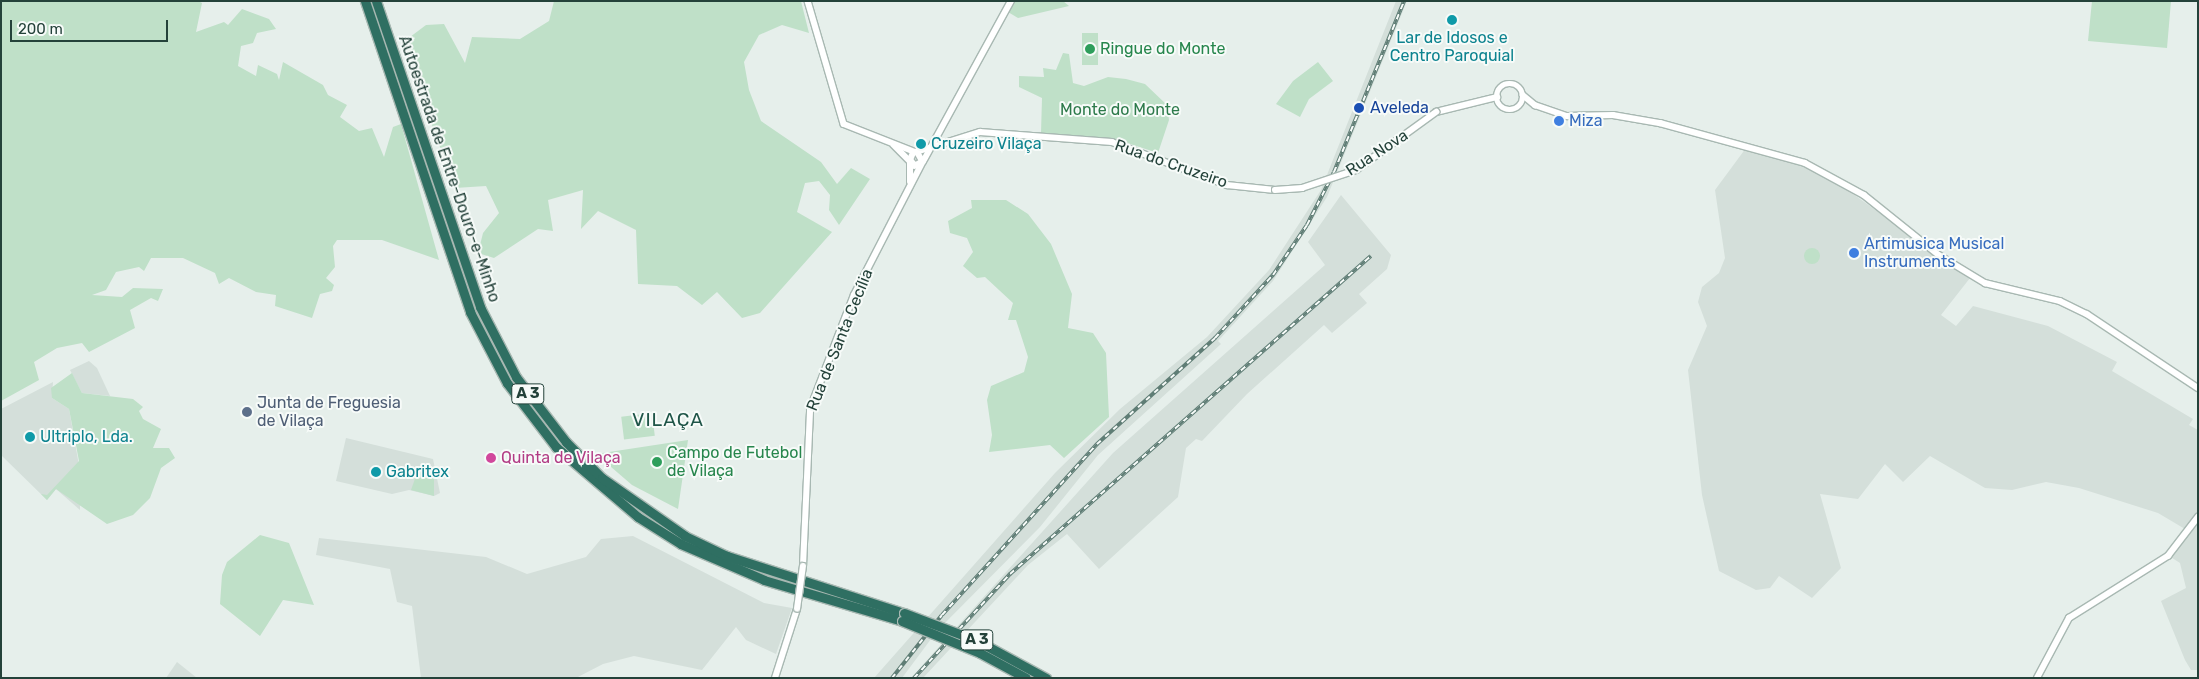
<!DOCTYPE html>
<html>
<head>
<meta charset="utf-8">
<style>
  body { margin:0 }
  #map { position:relative; width:2199px; height:679px; overflow:hidden; background:#e6efeb; font-family:Rubik,sans-serif }
  div>[style] { position:absolute }
  [style*='--x'] { left:calc(var(--x)*1px); top:calc(var(--y)*1px); width:calc(var(--w)*1px); rotate:calc(var(--a)*1deg) }
  .built>* { inset:0; background:#d4dfda }
  .green>* { inset:0; background:#bfe0c8; transform-origin:0 0 }
  .round { border-radius:50% }
  .roads { filter:drop-shadow(1px 0 #a8b8b2) drop-shadow(-1px 0 #a8b8b2) drop-shadow(0 1px #a8b8b2) drop-shadow(0 -1px #a8b8b2) }
  .minor>* { height:5.5px; margin:-2.75px; padding:0 2.75px; transform-origin:2.75px; border-radius:2.75px; background:#fff }
  .minor>.ring { margin:-2.75px; padding:0; box-sizing:content-box; background:none; border:5.5px solid #fff; border-radius:50% }
  .highway>* { height:9px; margin:-4.5px; padding:0 4.5px; transform-origin:4.5px; border-radius:4.5px; background:#2f6f62 }
  .rail>* { height:4px; margin-top:-2px; transform-origin:0; background:repeating-linear-gradient(90deg,#f7fbf9 0 5.5px,#5f7d75 0 11px); box-sizing:border-box; border-block:1px solid #5f7d75 }
  .bridges { filter:drop-shadow(1px 0 #a8b8b2) drop-shadow(-1px 0 #a8b8b2) drop-shadow(0 1px #a8b8b2) drop-shadow(0 -1px #a8b8b2) }
  .minor-bridge>* { height:5.5px; margin:-2.75px; padding:0 2.75px; transform-origin:2.75px; border-radius:2.75px; background:#fff }
  .highway-bridge>* { height:9px; margin:-4.5px; padding:0 4.5px; transform-origin:4.5px; border-radius:4.5px; background:#2f6f62 }
  .dots>* { width:14px; height:14px; translate:-50% -50%; box-sizing:border-box; border:2px solid #f7fbf9; border-radius:50% }
  span { translate:-50% -50%; white-space:nowrap; text-align:center; line-height:1.15; -webkit-text-stroke:4px #f7fbf9; paint-order:stroke }
  .shield-label span { padding:1px 4px; background:#f7fbf9; border:1px solid; border-radius:4px; -webkit-text-stroke-width:0 }
  .shield-label { font-size:15px; color:#24423a; font-weight:700 }
  .culture-label { font-size:16px; color:#0d838f }
  .left { translate:0 -50%; text-align:left }
  .leisure-label { font-size:16px; color:#27864d }
  .transit-label { font-size:16px; color:#164399 }
  .park-label { font-size:16px; color:#2d7a4b }
  .shop-label { font-size:16px; color:#366cbe }
  .street-label { font-size:16px; color:#24423a }
  .service-label { font-size:16px; color:#4e5e75 }
  .hotel-label { font-size:16px; color:#b23c85 }
  .quarter-label { font-size:19px; color:#1f5548; letter-spacing:1px }
  .frame { position:absolute; inset:0; border:2px solid #24423a; pointer-events:none }
  .scale { position:absolute; left:10px; top:20px; width:158px; height:22px; box-sizing:border-box; border:2px solid #24423a; border-top:0; padding-left:6px; font-size:15px; line-height:18px; white-space:nowrap; color:#24423a; -webkit-text-stroke:4px #f7fbf9; paint-order:stroke }
</style>
</head>
<body>
<div id="map">
  <div class="built">
    <div style="clip-path:polygon(1396px 1px,1407px 1px,1327px 197px,1273px 281px,1218px 341px,1221px 344px,1098px 455px,1040px 527px,937px 631px,902px 678px,874px 678px,1055px 473px,1120px 409px,1207px 337px,1269px 270px,1321px 190px)"></div>
    <div style="clip-path:polygon(1746px 148px,1791px 160px,1835px 181px,1970px 278px,1941px 315px,1956px 326px,1973px 306px,2048px 326px,2117px 362px,2112px 371px,2193px 419px,2189px 425px,2198px 430px,2198px 670px,2191px 670px,2185px 660px,2161px 601px,2186px 588px,2180px 563px,2166px 554px,2185px 529px,2158px 513px,2079px 488px,2046px 482px,2012px 490px,1985px 488px,1930px 456px,1903px 482px,1885px 464px,1858px 499px,1820px 494px,1841px 568px,1812px 598px,1779px 576px,1770px 588px,1756px 590px,1719px 571px,1702px 495px,1688px 370px,1707px 326px,1698px 302px,1702px 287px,1719px 273px,1725px 258px,1715px 190px)"></div>
    <div style="clip-path:polygon(1341px 195px,1391px 255px,1387px 269px,1359px 294px,1367px 303px,1332px 333px,1324px 325px,1247px 394px,1202px 441px,1196px 439px,1186px 448px,1178px 497px,1099px 569px,1067px 534px,1028px 565px,923px 678px,911px 678px,1113px 453px,1325px 265px,1308px 242px)"></div>
    <div style="clip-path:polygon(89px 361px,97px 368px,110px 396px,82px 393px,70px 370px)"></div>
    <div style="clip-path:polygon(53px 382px,52px 398px,69px 409px,80px 471px,80px 510px,56px 489px,47px 500px,1px 455px,1px 409px)"></div>
    <div style="clip-path:polygon(346px 438px,433px 459px,440px 493px,434px 496px,409px 490px,392px 494px,336px 481px)"></div>
    <div style="clip-path:polygon(633px 536px,764px 603px,792px 608px,776px 654px,746px 640px,736px 627px,702px 670px,634px 656px,603px 664px,576px 678px,421px 678px,412px 606px,397px 602px,390px 569px,316px 555px,319px 538px,486px 557px,527px 574px,586px 557px,601px 539px)"></div>
    <div style="clip-path:polygon(177px 662px,197px 678px,166px 678px)"></div>
  </div>
  <div class="green">
    <div style="clip-path:polygon(1px 1px,198px 1px,202px 3px,196px 32px,224px 22px,228px 25px,242px 9px,269px 19px,276px 29px,257px 33px,253px 43px,241px 46px,238px 66px,256px 76px,258px 65px,277px 74px,279px 80px,283px 62px,323px 85px,328px 95px,347px 105px,340px 117px,359px 131px,372px 128px,384px 157px,393px 127px,401px 124px,439px 260px,382px 240px,337px 240px,333px 246px,335px 267px,326px 278px,334px 285px,332px 291px,320px 294px,312px 318px,275px 306px,276px 295px,256px 292px,229px 278px,219px 284px,215px 273px,183px 258px,151px 258px,144px 271px,139px 267px,116px 272px,106px 290px,92px 295px,122px 297px,133px 288px,163px 289px,158px 301px,151px 298px,130px 310px,135px 328px,89px 352px,82px 343px,57px 348px,34px 362px,39px 380px,1px 401px)"></div>
    <div style="clip-path:polygon(554px 1px,801px 1px,809px 33px,782px 25px,759px 35px,744px 62px,749px 90px,761px 121px,821px 162px,837px 184px,851px 168px,870px 179px,839px 225px,829px 210px,830px 195px,819px 181px,805px 183px,797px 212px,832px 232px,760px 313px,742px 318px,717px 292px,702px 305px,677px 286px,638px 284px,636px 230px,598px 211px,581px 229px,583px 190px,548px 200px,553px 231px,538px 229px,494px 258px,478px 253px,483px 233px,499px 213px,486px 186px,455px 188px,402px 43px,426px 25px,444px 24px,465px 63px,472px 37px,520px 39px,549px 21px)"></div>
    <div style="clip-path:polygon(1015px 1px,1063px 1px,1069px 6px,1018px 18px,1008px 12px)"></div>
    <div style="clip-path:polygon(2092px 1px,2171px 1px,2167px 48px,2088px 41px)"></div>
    <div style="left:1082px;top:33px;width:16px;height:32px"></div>
    <div style="clip-path:polygon(1063px 53px,1069px 54px,1073px 83px,1084px 86px,1108px 77px,1126px 79px,1145px 84px,1167px 105px,1169px 120px,1158px 153px,1124px 142px,1041px 133px,1042px 98px,1019px 87px,1019px 76px,1044px 77px,1043px 68px,1056px 70px)"></div>
    <div style="clip-path:polygon(1318px 62px,1333px 81px,1309px 99px,1300px 117px,1276px 104px,1293px 81px)"></div>
    <div style="clip-path:polygon(971px 200px,1006px 200px,1028px 214px,1051px 244px,1072px 294px,1068px 328px,1093px 333px,1106px 353px,1109px 417px,1064px 458px,1050px 445px,989px 452px,992px 435px,987px 400px,991px 386px,1024px 372px,1028px 357px,1016px 320px,1008px 320px,1013px 303px,985px 277px,977px 278px,963px 266px,973px 252px,967px 238px,950px 233px,948px 221px,972px 208px)"></div>
    <div class="round" style="left:1804px;top:248px;width:16px;height:16px"></div>
    <div style="clip-path:polygon(72px 373px,82px 393px,133px 399px,143px 407px,139px 411px,143px 419px,161px 429px,153px 448px,169px 448px,175px 458px,161px 468px,150px 498px,133px 515px,107px 524px,56px 489px,47px 500px,41px 494px,47px 495px,79px 461px,69px 409px,52px 398px,51px 388px)"></div>
    <div style="left:652px;top:413px;width:23px;height:31px;rotate:83deg"></div>
    <div style="clip-path:polygon(688px 440px,678px 509px,632px 485px,596px 454px)"></div>
    <div style="clip-path:polygon(434px 472px,434px 496px,411px 490px,417px 473px)"></div>
    <div style="clip-path:polygon(260px 535px,289px 543px,314px 605px,283px 600px,260px 636px,220px 604px,222px 575px,227px 562px)"></div>
  </div>
  <div class="roads">
    <div class="minor">
      <div style="--x:808;--y:1;--w:128;--a:73.7"></div>
      <div style="--x:844;--y:124;--w:76;--a:21.5"></div>
      <div class="ring" style="left:1497px;top:84px;width:20.5px;height:20.5px"></div>
      <div style="--x:1523;--y:95;--w:16;--a:40"></div>
      <div style="--x:1535;--y:105;--w:34;--a:19"></div>
      <div style="--x:1567;--y:116;--w:46;--a:-1.2"></div>
      <div style="--x:1613;--y:115;--w:48;--a:9.7"></div>
      <div style="--x:1660;--y:123;--w:150;--a:15.4"></div>
      <div style="--x:1805;--y:163;--w:67;--a:28.5"></div>
      <div style="--x:1864;--y:195;--w:96;--a:38.7"></div>
      <div style="--x:1939;--y:255;--w:54;--a:31.3"></div>
      <div style="--x:1985;--y:283;--w:77;--a:13.5"></div>
      <div style="--x:2060;--y:301;--w:30;--a:26"></div>
      <div style="--x:2087;--y:314;--w:133;--a:33.7"></div>
      <div style="--x:1436;--y:112;--w:63;--a:-13.8"></div>
      <div style="--x:894;--y:145;--w:23;--a:45"></div>
      <div style="--x:918;--y:153;--w:10;--a:61"></div>
      <div style="--x:923;--y:162;--w:9;--a:153"></div>
      <div style="--x:915;--y:166;--w:8;--a:-130"></div>
      <div style="--x:910;--y:160;--w:8;--a:-67"></div>
      <div style="--x:913;--y:153;--w:70;--a:-17.4"></div>
      <div style="--x:980;--y:132;--w:132;--a:4.3"></div>
      <div style="--x:1112;--y:142;--w:123;--a:20.5"></div>
      <div style="--x:1227;--y:185;--w:48;--a:5.9"></div>
      <div style="--x:924;--y:160;--w:181;--a:-61.3"></div>
      <div style="--x:910;--y:182;--w:20;--a:-90"></div>
      <div style="--x:803;--y:566;--w:157;--a:-87.4"></div>
      <div style="--x:810;--y:409;--w:122;--a:-68.9"></div>
      <div style="--x:854;--y:295;--w:148;--a:-62.7"></div>
      <div style="--x:775;--y:678;--w:72;--a:-72.3"></div>
      <div style="--x:2037;--y:678;--w:68;--a:-61.9"></div>
      <div style="--x:2069;--y:618;--w:117;--a:-32.1"></div>
      <div style="--x:2168;--y:556;--w:49;--a:-52.4"></div>
    </div>
    <div class="highway">
      <div style="--x:365;--y:1;--w:328;--a:71.3"></div>
      <div style="--x:470;--y:312;--w:80;--a:62.5"></div>
      <div style="--x:507;--y:383;--w:81;--a:52.6"></div>
      <div style="--x:556;--y:447;--w:108;--a:40.5"></div>
      <div style="--x:638;--y:517;--w:51;--a:32.1"></div>
      <div style="--x:681;--y:544;--w:90;--a:23.4"></div>
      <div style="--x:764;--y:580;--w:144;--a:16.5"></div>
      <div style="--x:376;--y:1;--w:323;--a:71.2"></div>
      <div style="--x:480;--y:307;--w:79;--a:62.8"></div>
      <div style="--x:516;--y:377;--w:82;--a:52.4"></div>
      <div style="--x:566;--y:442;--w:51;--a:45"></div>
      <div style="--x:602;--y:478;--w:101;--a:34.9"></div>
      <div style="--x:685;--y:536;--w:47;--a:25.5"></div>
      <div style="--x:727;--y:556;--w:186;--a:17.9"></div>
    </div>
  </div>
  <div class="rail">
    <div style="--x:892;--y:678;--w:80;--a:-51.6"></div>
    <div style="--x:942;--y:615;--w:231;--a:-47.8"></div>
    <div style="--x:1097;--y:444;--w:159;--a:-41.9"></div>
    <div style="--x:1215;--y:338;--w:86;--a:-47.4"></div>
    <div style="--x:1273;--y:275;--w:60;--a:-55.8"></div>
    <div style="--x:1307;--y:225;--w:59;--a:-63"></div>
    <div style="--x:1334;--y:172;--w:185;--a:-67.7"></div>
    <div style="--x:914;--y:678;--w:142;--a:-47.3"></div>
    <div style="--x:1010;--y:574;--w:481;--a:-41.4"></div>
  </div>
  <div class="bridges">
    <div class="minor-bridge">
      <div style="--x:1275;--y:190;--w:27;--a:-4"></div>
      <div style="--x:1302;--y:188;--w:57;--a:-18.4"></div>
      <div style="--x:1356;--y:170;--w:99;--a:-35.9"></div>
      <div style="--x:797;--y:609;--w:43;--a:-82.1"></div>
    </div>
    <div class="highway-bridge">
      <div style="--x:904;--y:613;--w:77;--a:20.6"></div>
      <div style="--x:976;--y:640;--w:80;--a:28.5"></div>
      <div style="--x:902;--y:621;--w:84;--a:22.3"></div>
      <div style="--x:980;--y:653;--w:52;--a:28.5"></div>
    </div>
  </div>
  <div class="dots">
    <div style="left:1452px;top:20px;background:#0f9aa8"></div>
    <div style="left:1090px;top:49px;background:#2e9e5b"></div>
    <div style="left:1359px;top:108px;background:#1a4fb4"></div>
    <div style="left:1559px;top:121px;background:#3f7fe0"></div>
    <div style="left:921px;top:144px;background:#0f9aa8"></div>
    <div style="left:1854px;top:253px;background:#3f7fe0"></div>
    <div style="left:247px;top:412px;background:#5c6f8a"></div>
    <div style="left:30px;top:437px;background:#0f9aa8"></div>
    <div style="left:491px;top:458px;background:#d1479c"></div>
    <div style="left:657px;top:462px;background:#2e9e5b"></div>
    <div style="left:376px;top:472px;background:#0f9aa8"></div>
  </div>
  <div class="shield-label">
    <span style="left:528px;top:394px">A 3</span>
    <span style="left:977px;top:640px">A 3</span>
  </div>
  <div class="culture-label">
    <span style="left:1452px;top:47px">Lar de Idosos e<br>Centro Paroquial</span>
    <span class="left" style="left:931px;top:144px">Cruzeiro Vilaça</span>
    <span class="left" style="left:40px;top:437px">Ultriplo, Lda.</span>
    <span class="left" style="left:386px;top:472px">Gabritex</span>
  </div>
  <div class="leisure-label">
    <span class="left" style="left:1100px;top:49px">Ringue do Monte</span>
    <span class="left" style="left:667px;top:462px">Campo de Futebol<br>de Vilaça</span>
  </div>
  <div class="transit-label">
    <span class="left" style="left:1370px;top:108px">Aveleda</span>
  </div>
  <div class="park-label">
    <span style="left:1120px;top:110px">Monte do Monte</span>
  </div>
  <div class="shop-label">
    <span class="left" style="left:1569px;top:121px">Miza</span>
    <span class="left" style="left:1864px;top:253px">Artimusica Musical<br>Instruments</span>
  </div>
  <div class="street-label">
    <span style="left:1377px;top:153px;rotate:-33deg">Rua Nova</span>
    <span style="left:1171px;top:164px;rotate:19deg">Rua do Cruzeiro</span>
    <span style="left:449px;top:169px;rotate:71deg">Autoestrada de Entre-Douro-e-Minho</span>
    <span style="left:840px;top:340px;rotate:-68deg">Rua de Santa Cecília</span>
  </div>
  <div class="service-label">
    <span class="left" style="left:257px;top:412px">Junta de Freguesia<br>de Vilaça</span>
  </div>
  <div class="hotel-label">
    <span class="left" style="left:501px;top:458px">Quinta de Vilaça</span>
  </div>
  <div class="quarter-label">
    <span style="left:668px;top:420px">VILAÇA</span>
  </div>
  <div class="frame"></div>
  <div class="scale">200 m</div>
</div>
</body>
</html>
